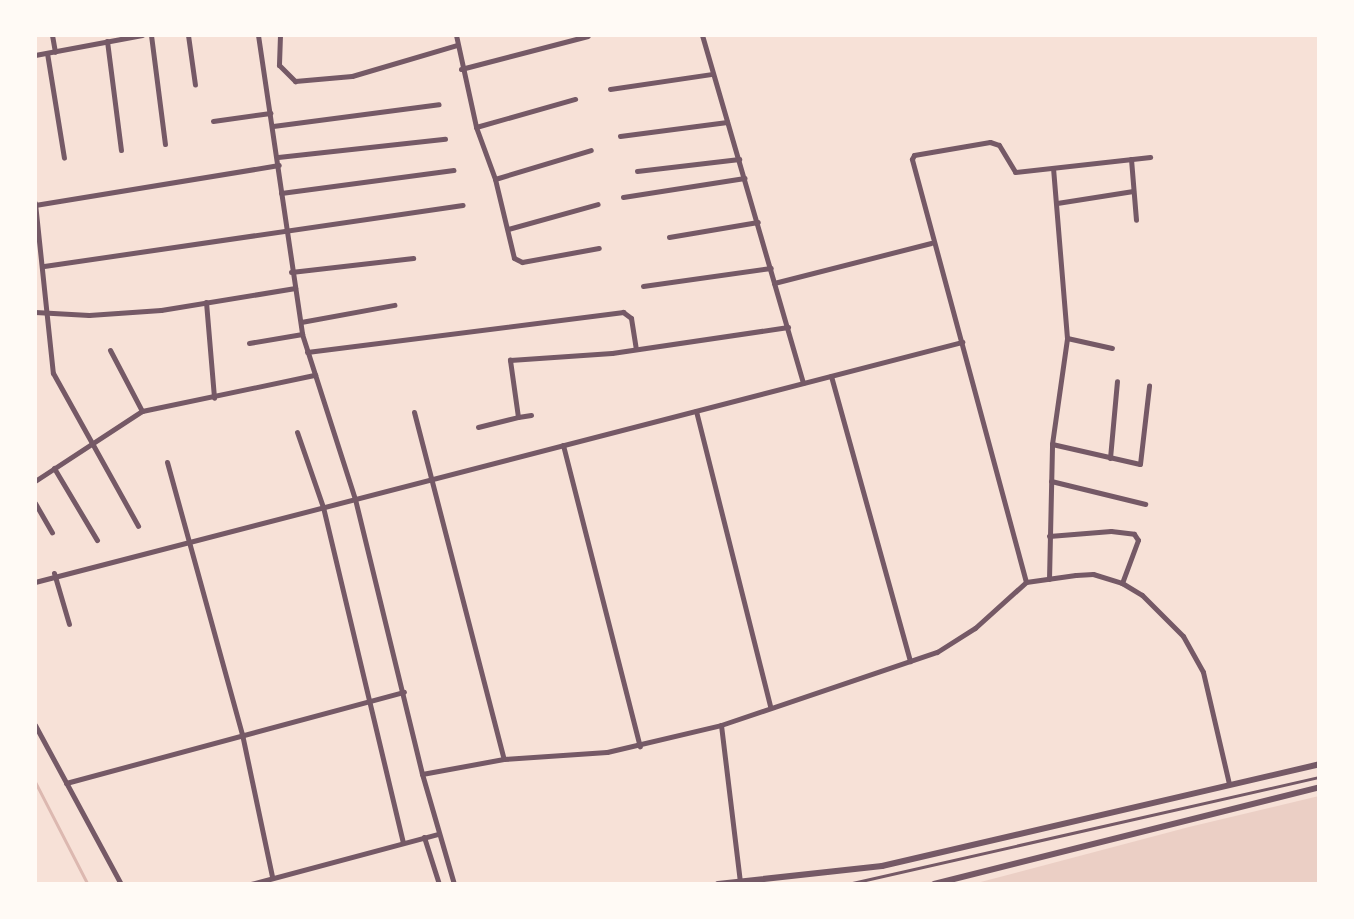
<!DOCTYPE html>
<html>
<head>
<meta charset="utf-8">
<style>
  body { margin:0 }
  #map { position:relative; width:1354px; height:919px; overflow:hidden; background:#f7e1d7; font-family:Cabin,sans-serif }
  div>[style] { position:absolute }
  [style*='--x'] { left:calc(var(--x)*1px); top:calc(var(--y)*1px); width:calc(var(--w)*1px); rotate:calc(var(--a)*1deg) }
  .green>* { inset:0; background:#ebcfc5 }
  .stream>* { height:2.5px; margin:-1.25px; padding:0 1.25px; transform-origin:1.25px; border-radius:1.25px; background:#dcb8b0 }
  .service>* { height:2.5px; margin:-1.25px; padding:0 1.25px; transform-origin:1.25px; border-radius:1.25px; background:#755966 }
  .minor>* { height:5px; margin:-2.5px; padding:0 2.5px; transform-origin:2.5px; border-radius:2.5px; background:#755966 }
  .tertiary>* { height:6px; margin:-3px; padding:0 3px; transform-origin:3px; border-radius:3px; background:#755966 }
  span { translate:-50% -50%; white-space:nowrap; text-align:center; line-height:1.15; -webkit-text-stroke:6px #fffaf5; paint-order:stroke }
  .frame { position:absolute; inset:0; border:37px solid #fffaf5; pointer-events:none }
</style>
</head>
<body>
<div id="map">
  <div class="green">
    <div style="clip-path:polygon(1319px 796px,1319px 884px,973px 884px,1189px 827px)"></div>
  </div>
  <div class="stream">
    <div style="--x:35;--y:781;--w:116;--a:62.8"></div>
  </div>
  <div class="service">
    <div style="--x:848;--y:884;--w:483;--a:-12.8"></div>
  </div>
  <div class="minor">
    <div style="--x:52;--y:35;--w:17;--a:80"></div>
    <div style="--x:151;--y:35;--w:110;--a:82.7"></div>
    <div style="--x:188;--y:35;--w:50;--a:82"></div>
    <div style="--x:258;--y:35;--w:302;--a:81.6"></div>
    <div style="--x:302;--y:334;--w:173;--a:72.2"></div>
    <div style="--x:355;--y:499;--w:283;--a:76.3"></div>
    <div style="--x:280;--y:35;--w:30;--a:92"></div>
    <div style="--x:279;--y:65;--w:23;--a:45"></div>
    <div style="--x:295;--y:81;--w:57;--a:-5"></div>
    <div style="--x:352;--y:76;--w:109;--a:-16.4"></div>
    <div style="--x:456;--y:35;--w:94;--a:77.7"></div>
    <div style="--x:476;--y:127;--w:55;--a:69.9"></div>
    <div style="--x:495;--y:179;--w:81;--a:76.5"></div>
    <div style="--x:514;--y:258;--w:9;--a:27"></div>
    <div style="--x:522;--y:262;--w:78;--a:-10.3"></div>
    <div style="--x:702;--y:35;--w:258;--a:73.8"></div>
    <div style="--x:774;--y:283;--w:162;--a:-14.3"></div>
    <div style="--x:107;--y:41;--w:110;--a:82.7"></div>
    <div style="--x:47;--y:53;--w:106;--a:80.8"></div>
    <div style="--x:35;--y:55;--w:109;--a:-10.6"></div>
    <div style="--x:461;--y:69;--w:131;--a:-14.6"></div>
    <div style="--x:610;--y:89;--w:102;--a:-8.4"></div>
    <div style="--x:213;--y:121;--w:58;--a:-8"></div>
    <div style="--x:273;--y:126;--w:167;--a:-7.5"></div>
    <div style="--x:476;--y:127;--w:103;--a:-15.8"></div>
    <div style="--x:620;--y:136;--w:108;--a:-7.5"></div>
    <div style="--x:278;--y:157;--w:168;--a:-6.2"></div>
    <div style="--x:1131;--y:159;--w:61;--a:85.3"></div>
    <div style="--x:637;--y:171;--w:103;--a:-6.7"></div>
    <div style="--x:495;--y:179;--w:100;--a:-16.8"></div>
    <div style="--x:281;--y:193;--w:174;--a:-7.6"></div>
    <div style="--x:623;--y:197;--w:123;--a:-8.9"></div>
    <div style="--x:35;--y:203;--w:171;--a:84"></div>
    <div style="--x:53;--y:373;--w:175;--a:60.9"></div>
    <div style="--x:1057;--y:203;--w:77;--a:-9"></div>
    <div style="--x:35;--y:205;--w:247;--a:-9.3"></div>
    <div style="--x:508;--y:229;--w:93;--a:-15.5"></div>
    <div style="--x:669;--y:237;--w:90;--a:-9.6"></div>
    <div style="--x:44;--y:266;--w:423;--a:-8.3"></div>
    <div style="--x:291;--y:272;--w:123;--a:-6.5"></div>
    <div style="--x:774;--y:283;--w:104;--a:73.8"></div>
    <div style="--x:643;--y:286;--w:129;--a:-8"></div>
    <div style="--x:206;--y:302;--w:96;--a:85.2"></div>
    <div style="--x:35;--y:312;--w:54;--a:3.2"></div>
    <div style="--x:89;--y:315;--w:72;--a:-4"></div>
    <div style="--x:161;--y:310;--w:136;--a:-9.3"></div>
    <div style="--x:301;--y:322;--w:95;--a:-10.4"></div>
    <div style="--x:1067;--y:338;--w:46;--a:12.5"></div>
    <div style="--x:249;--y:343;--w:54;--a:-9.6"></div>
    <div style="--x:110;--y:350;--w:69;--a:62.3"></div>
    <div style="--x:307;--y:352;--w:319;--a:-7.2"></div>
    <div style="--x:623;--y:312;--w:10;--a:37"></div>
    <div style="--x:631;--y:318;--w:31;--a:81"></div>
    <div style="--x:831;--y:376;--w:296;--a:74.5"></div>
    <div style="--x:696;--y:411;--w:304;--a:75.9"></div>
    <div style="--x:414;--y:412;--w:358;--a:75.5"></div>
    <div style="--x:531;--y:415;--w:13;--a:171"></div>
    <div style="--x:518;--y:417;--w:58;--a:-98"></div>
    <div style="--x:510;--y:360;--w:102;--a:-3.9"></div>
    <div style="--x:612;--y:353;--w:178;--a:-8.4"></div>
    <div style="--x:478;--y:427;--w:41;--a:-14"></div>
    <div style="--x:297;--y:432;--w:79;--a:70.9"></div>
    <div style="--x:323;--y:507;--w:344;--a:76.6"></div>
    <div style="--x:1052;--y:444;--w:90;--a:12.8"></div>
    <div style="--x:1140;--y:464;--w:79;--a:-83.4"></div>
    <div style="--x:563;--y:445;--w:311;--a:75.7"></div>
    <div style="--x:1110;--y:458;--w:77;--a:-84.8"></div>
    <div style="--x:167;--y:462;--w:282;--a:74.6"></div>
    <div style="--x:242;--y:734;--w:145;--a:78.1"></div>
    <div style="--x:54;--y:468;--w:84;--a:59.2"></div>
    <div style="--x:35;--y:481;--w:128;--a:-33.2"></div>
    <div style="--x:142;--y:411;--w:177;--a:-11.8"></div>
    <div style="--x:1051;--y:481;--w:97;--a:13.7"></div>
    <div style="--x:35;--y:503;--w:34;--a:60"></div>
    <div style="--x:1049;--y:536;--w:62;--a:-4.6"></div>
    <div style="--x:1111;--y:531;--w:23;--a:7"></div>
    <div style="--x:1134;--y:534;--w:7;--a:56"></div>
    <div style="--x:1138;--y:540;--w:46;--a:110.4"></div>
    <div style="--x:54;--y:573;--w:53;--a:73.6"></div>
    <div style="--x:1049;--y:579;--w:135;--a:-88.7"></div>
    <div style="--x:1052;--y:444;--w:107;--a:-81.9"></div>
    <div style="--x:1067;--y:338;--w:170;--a:-94.7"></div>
    <div style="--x:35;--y:582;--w:958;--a:-14.52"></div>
    <div style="--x:1026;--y:582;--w:438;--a:-105.1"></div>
    <div style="--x:912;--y:159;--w:4;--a:-63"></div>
    <div style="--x:914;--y:155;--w:77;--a:-9.7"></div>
    <div style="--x:990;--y:142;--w:9;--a:18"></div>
    <div style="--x:999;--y:145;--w:31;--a:59"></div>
    <div style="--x:1015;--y:172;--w:136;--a:-6.3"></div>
    <div style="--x:35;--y:725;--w:181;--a:61.6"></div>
    <div style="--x:721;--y:725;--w:159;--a:83.1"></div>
    <div style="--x:66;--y:783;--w:350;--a:-15.1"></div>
    <div style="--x:424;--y:837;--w:49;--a:72.3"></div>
    <div style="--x:251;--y:884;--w:193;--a:-15"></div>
    <div style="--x:454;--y:884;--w:115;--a:-106.2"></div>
    <div style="--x:422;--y:774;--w:83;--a:-10.4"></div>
    <div style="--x:504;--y:759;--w:103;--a:-3.9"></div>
    <div style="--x:607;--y:752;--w:117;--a:-13.3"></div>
    <div style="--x:721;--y:725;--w:228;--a:-18.7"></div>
    <div style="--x:937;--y:652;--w:45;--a:-32.3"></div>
    <div style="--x:975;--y:628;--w:69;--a:-42"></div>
    <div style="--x:1026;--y:582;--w:50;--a:-8"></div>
    <div style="--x:1076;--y:575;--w:17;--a:-3"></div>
    <div style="--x:1093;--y:574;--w:30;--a:17"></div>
    <div style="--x:1122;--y:583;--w:23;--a:31"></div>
    <div style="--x:1142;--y:595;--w:58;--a:45"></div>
    <div style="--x:1183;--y:636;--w:41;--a:60.9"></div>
    <div style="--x:1203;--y:672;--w:115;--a:76.9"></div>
  </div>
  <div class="tertiary">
    <div style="--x:718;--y:884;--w:165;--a:-6.3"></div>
    <div style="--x:882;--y:866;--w:449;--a:-13.1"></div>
    <div style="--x:934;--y:884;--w:397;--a:-14.1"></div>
  </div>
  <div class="frame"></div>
</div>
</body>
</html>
